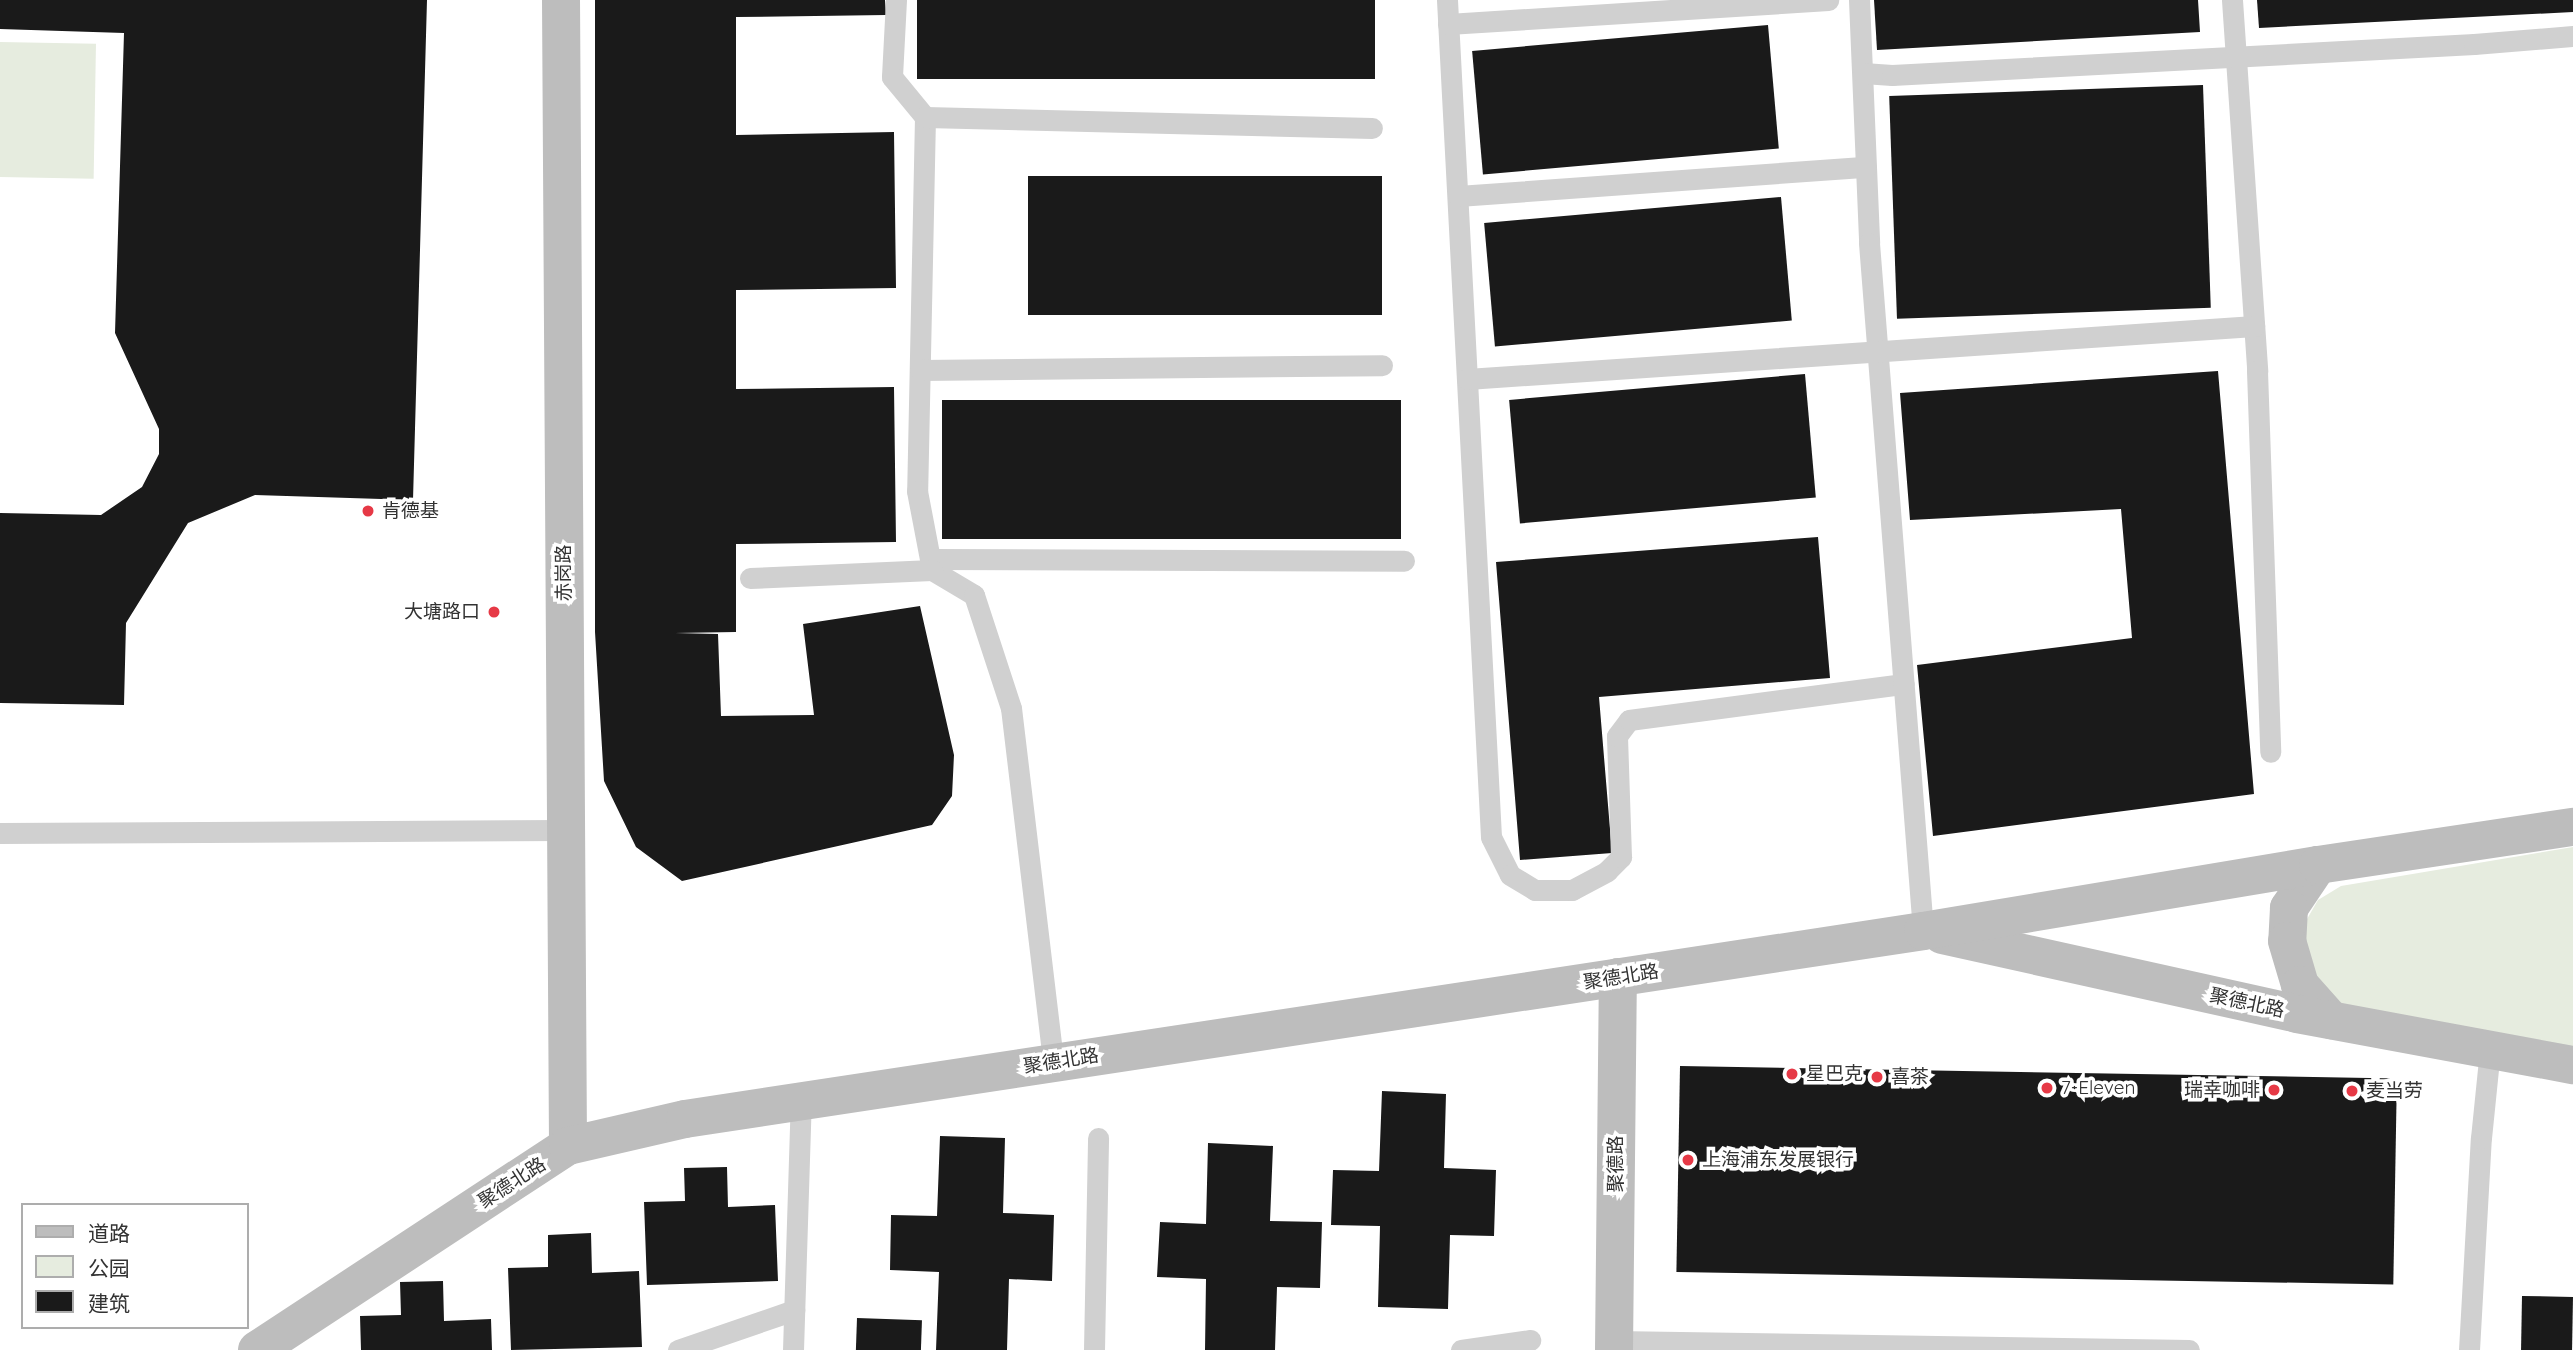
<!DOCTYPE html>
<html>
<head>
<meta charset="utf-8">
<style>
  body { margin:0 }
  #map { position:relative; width:2573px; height:1350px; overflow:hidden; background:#fff; font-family:Quicksand,"Noto Sans SC",sans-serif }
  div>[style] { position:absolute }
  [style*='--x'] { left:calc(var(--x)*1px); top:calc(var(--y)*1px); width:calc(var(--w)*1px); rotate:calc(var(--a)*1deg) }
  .green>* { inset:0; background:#e6ecdf; transform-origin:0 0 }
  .building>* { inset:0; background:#1a1a1a; transform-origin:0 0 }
  .lane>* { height:21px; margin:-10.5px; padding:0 10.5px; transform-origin:10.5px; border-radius:10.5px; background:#d0d0d0 }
  .secondary>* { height:38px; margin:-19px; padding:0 19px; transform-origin:19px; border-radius:19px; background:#bdbdbd }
  .dots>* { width:19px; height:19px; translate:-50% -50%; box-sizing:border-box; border:4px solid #fff; border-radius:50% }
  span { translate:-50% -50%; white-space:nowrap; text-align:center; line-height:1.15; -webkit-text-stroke:7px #fff; paint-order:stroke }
  .poi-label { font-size:19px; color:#333 }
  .left { translate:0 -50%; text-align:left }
  .right { translate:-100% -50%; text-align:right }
  .street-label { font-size:19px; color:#333 }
  .legend { position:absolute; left:21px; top:1203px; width:228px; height:126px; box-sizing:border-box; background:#fff; border:2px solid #adadad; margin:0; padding:9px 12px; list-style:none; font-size:21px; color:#333 }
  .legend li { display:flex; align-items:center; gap:14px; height:35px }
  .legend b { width:35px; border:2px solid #adadad }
</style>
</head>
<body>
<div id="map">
  <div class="green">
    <div style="left:0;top:42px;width:96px;height:135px;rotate:1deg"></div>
    <div style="clip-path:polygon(2573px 847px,2573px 1052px,2337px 1005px,2307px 961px,2303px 926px,2318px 900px,2341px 886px)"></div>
  </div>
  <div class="building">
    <div style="clip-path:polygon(0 0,427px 0,413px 500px,255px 495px,188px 523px,126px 623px,124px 705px,0 703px,0 513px,101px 515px,142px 487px,159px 454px,159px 429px,115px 333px,124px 33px,0 29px)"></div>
    <div style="clip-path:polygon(595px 0,885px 0,886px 15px,736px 17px,736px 135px,894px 132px,896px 288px,736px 290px,736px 389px,894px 387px,896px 542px,736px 544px,736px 632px,675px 633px,718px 634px,721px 716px,814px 715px,803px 624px,920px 606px,954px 755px,952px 796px,932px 825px,682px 881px,636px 847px,604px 781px,595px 632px)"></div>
    <div style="left:917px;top:0;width:458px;height:79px"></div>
    <div style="clip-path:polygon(1874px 0,2198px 0,2200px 32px,1877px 50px)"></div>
    <div style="clip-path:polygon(2257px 0,2573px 0,2573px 12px,2259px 28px)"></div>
    <div style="left:1768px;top:25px;width:124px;height:297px;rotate:85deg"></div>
    <div style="left:2203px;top:85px;width:223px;height:314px;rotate:88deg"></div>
    <div style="left:1382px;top:176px;width:139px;height:354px;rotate:90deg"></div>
    <div style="left:1781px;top:197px;width:124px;height:298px;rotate:85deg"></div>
    <div style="clip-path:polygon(2218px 371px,2254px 794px,1933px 836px,1917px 665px,2132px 638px,2121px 509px,1910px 520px,1900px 393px)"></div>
    <div style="left:1805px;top:374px;width:124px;height:297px;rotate:85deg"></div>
    <div style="left:942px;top:400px;width:459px;height:139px"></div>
    <div style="clip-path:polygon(1818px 537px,1830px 678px,1599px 697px,1612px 853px,1520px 860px,1496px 562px)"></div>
    <div style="left:1680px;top:1066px;width:717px;height:206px;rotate:1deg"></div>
    <div style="clip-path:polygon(1382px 1091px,1446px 1094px,1444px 1168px,1496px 1170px,1494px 1236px,1450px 1235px,1448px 1309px,1378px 1307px,1380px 1226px,1331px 1225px,1333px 1170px,1379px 1171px)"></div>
    <div style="clip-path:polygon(940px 1136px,1005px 1138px,1003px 1213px,1054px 1215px,1052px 1281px,1009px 1279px,1007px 1350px,936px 1350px,939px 1272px,890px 1270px,891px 1215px,937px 1216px)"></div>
    <div style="clip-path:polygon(1208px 1143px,1273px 1146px,1270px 1221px,1322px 1222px,1320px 1288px,1277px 1287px,1275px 1350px,1205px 1350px,1206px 1279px,1157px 1277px,1160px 1222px,1206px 1224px)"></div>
    <div style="clip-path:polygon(727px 1167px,728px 1207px,775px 1205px,778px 1281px,647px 1285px,644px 1202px,685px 1201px,684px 1168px)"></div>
    <div style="clip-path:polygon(591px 1233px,592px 1273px,639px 1271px,642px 1347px,511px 1350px,508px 1268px,548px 1267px,548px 1235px)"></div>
    <div style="clip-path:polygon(443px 1281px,444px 1321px,491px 1319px,492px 1350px,361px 1350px,360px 1316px,401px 1315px,400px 1282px)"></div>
    <div style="left:2522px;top:1296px;width:51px;height:54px;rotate:1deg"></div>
    <div style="left:857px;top:1318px;width:65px;height:32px;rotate:2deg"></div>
  </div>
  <div class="lane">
    <div style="--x:896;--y:0;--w:77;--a:93"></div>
    <div style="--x:892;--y:77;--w:52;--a:50.5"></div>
    <div style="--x:925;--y:117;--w:374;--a:91.2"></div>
    <div style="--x:917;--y:491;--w:80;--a:79.2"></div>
    <div style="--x:932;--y:570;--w:49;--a:30.8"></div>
    <div style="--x:974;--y:595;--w:119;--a:71.9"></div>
    <div style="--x:1011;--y:708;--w:356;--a:83.2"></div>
    <div style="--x:1447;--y:0;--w:838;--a:86.99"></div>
    <div style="--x:1491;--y:837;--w:42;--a:63.4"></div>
    <div style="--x:1510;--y:875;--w:29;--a:31"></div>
    <div style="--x:1535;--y:890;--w:37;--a:0"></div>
    <div style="--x:1572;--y:890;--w:40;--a:-28"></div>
    <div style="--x:1607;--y:871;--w:20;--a:-45"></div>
    <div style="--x:1621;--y:857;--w:121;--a:-91.9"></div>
    <div style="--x:1617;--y:736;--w:20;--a:-53"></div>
    <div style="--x:1629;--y:720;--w:277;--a:-7.5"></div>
    <div style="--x:1859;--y:0;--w:243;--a:87.6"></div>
    <div style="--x:1869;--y:243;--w:690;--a:85.51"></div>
    <div style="--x:2232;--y:0;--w:372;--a:86.1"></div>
    <div style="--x:2257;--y:371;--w:381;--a:88"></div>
    <div style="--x:1448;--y:24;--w:381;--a:-3.6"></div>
    <div style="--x:1863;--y:73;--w:29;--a:4"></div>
    <div style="--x:1892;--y:75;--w:583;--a:-3.05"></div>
    <div style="--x:2474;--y:44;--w:99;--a:-4.6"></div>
    <div style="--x:925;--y:117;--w:447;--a:1.4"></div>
    <div style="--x:1458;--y:196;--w:409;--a:-4.1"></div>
    <div style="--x:920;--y:370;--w:462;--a:-0.6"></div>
    <div style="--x:1467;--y:379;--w:789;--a:-3.85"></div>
    <div style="--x:930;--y:559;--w:474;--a:0.2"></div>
    <div style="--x:750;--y:578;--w:182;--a:-2.5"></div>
    <div style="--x:0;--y:833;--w:566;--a:-0.3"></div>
    <div style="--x:1614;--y:1341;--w:575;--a:0.9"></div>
    <div style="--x:678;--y:1350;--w:123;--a:-19"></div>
    <div style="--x:793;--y:1350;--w:249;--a:-88.2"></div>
    <div style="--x:1094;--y:1350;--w:212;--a:-88.9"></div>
    <div style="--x:1461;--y:1350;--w:70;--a:-8.2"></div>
    <div style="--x:2469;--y:1350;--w:212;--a:-86.8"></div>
    <div style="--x:2481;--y:1138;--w:89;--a:-84.2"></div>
  </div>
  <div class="secondary">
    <div style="--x:561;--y:0;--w:1146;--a:89.65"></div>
    <div style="--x:2318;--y:865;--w:52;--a:124"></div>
    <div style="--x:2289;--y:908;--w:33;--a:93"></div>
    <div style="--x:2287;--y:941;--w:46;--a:73.5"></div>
    <div style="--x:2300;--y:985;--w:47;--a:48.5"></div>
    <div style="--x:1942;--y:935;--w:364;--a:12.5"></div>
    <div style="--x:2297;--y:1014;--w:281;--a:10.5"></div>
    <div style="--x:257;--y:1350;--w:372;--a:-33.3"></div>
    <div style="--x:568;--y:1146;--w:120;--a:-13"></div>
    <div style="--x:685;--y:1119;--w:1252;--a:-8.63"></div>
    <div style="--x:1923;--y:931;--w:400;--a:-9.5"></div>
    <div style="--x:2318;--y:865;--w:258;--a:-8.5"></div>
    <div style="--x:1614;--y:1350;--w:373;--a:-89.4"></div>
  </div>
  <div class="dots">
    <div style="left:368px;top:511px;background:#e63946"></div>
    <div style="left:494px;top:612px;background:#e63946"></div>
    <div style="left:1792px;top:1074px;background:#e63946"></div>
    <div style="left:1877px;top:1077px;background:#e63946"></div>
    <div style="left:2047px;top:1088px;background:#e63946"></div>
    <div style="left:2274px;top:1090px;background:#e63946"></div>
    <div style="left:2352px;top:1091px;background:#e63946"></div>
    <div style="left:1688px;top:1160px;background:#e63946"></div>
  </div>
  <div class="poi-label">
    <span class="left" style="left:382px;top:511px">肯德基</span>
    <span class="right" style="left:480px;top:612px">大塘路口</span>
    <span class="left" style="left:1806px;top:1074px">星巴克</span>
    <span class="left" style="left:1891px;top:1077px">喜茶</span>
    <span class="left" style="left:2061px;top:1088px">7-Eleven</span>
    <span class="right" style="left:2260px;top:1090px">瑞幸咖啡</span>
    <span class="left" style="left:2366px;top:1091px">麦当劳</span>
    <span class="left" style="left:1702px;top:1160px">上海浦东发展银行</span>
  </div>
  <div class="street-label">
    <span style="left:564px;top:573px;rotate:-90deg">赤岗路</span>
    <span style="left:1621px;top:977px;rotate:-9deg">聚德北路</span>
    <span style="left:2247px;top:1003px;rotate:12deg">聚德北路</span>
    <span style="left:1061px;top:1061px;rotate:-9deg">聚德北路</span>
    <span style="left:1616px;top:1164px;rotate:-90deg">聚德路</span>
    <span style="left:512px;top:1183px;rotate:-33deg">聚德北路</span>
  </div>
  <ul class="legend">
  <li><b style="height:9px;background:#bdbdbd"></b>道路</li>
  <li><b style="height:19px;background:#e6ecdf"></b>公园</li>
  <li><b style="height:19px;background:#1a1a1a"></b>建筑</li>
  </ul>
</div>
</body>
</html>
